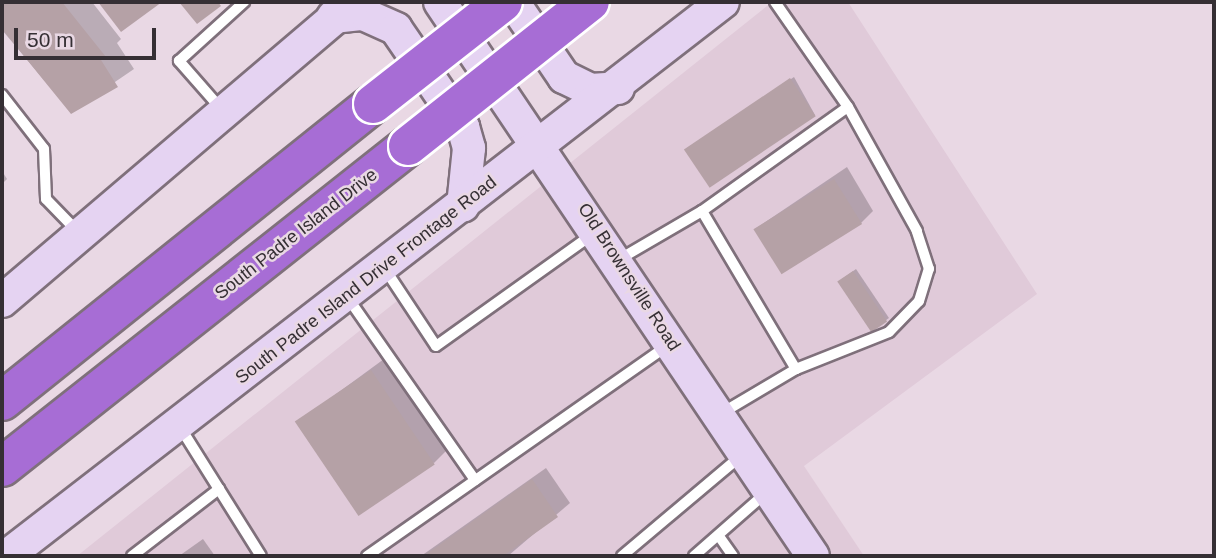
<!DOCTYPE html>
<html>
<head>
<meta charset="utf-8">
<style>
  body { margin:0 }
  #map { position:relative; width:1216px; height:558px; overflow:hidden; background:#e9d8e4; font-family:Helvetica,sans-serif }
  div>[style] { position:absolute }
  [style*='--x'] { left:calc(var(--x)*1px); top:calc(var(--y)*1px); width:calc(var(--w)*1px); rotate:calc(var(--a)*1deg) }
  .built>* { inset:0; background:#e0cad9 }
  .shadow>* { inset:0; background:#0003 }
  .building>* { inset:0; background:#b5a1a6; transform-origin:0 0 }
  .roads { filter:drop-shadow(2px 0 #7f707b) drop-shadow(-2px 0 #7f707b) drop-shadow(0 2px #7f707b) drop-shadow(0 -2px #7f707b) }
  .lane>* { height:10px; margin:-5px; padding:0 5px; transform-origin:5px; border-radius:5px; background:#fff }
  .secondary>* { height:32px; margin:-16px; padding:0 16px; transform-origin:16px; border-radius:16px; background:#e5d3f2 }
  .highway>* { height:38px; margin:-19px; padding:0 19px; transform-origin:19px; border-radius:19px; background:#a76dd5 }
  .bridges { filter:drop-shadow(2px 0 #fff) drop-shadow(-2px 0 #fff) drop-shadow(0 2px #fff) drop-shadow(0 -2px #fff) }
  .highway-bridge>* { height:38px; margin:-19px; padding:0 19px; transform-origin:19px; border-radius:19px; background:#a76dd5 }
  span { translate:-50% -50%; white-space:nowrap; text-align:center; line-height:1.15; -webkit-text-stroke:5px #e9d8e4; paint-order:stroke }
  .street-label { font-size:18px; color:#352f34 }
  .frame { position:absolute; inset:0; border:4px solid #352f34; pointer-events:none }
  .scale { position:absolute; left:14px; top:28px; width:142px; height:32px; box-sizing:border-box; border:4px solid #352f34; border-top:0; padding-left:9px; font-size:21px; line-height:24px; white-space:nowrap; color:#352f34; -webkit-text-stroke:5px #e9d8e4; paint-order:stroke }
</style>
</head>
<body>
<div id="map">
  <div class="built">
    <div style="clip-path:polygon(772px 2px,848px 2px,1037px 294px,804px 466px,864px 556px,77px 556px)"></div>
  </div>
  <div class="shadow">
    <div style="clip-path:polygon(2px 2px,92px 2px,121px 39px,117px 43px,134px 69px,71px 112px,2px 30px)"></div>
    <div style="clip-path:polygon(794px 77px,815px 115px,689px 147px)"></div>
    <div style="clip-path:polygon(847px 167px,873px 211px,861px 223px,755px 229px)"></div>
    <div style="clip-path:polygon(2px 171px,7px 179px,2px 184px)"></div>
    <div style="clip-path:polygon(856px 269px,889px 318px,872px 330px,842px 279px)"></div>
    <div style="clip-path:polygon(384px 359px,447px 450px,434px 463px,298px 422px)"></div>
    <div style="clip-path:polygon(546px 468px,570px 503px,508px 556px,421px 556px)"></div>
    <div style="clip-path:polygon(203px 539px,215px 556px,179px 556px)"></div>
  </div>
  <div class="building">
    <div style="clip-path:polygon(2px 2px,62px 2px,106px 57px,101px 60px,118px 87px,71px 114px,2px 29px)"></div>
    <div style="clip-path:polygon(98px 2px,162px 2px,121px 32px)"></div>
    <div style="clip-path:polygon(179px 2px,218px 2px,221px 6px,197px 24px)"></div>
    <div style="left:790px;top:78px;width:46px;height:128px;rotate:56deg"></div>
    <div style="left:834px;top:179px;width:53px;height:95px;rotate:58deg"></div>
    <div style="left:853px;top:271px;width:61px;height:19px;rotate:56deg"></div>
    <div style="left:371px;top:370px;width:114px;height:92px;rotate:56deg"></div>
    <div style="clip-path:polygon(532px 479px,558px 517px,503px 556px,424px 556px)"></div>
  </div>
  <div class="roads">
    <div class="lane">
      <div style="--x:2;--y:95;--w:68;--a:52.1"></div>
      <div style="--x:44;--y:149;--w:50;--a:87.7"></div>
      <div style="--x:46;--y:199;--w:46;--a:45.9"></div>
      <div style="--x:223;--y:111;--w:67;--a:-131.3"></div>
      <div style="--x:179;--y:61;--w:88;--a:-42.2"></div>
      <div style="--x:702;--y:211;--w:179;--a:-35.5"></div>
      <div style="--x:848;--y:107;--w:128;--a:-124.8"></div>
      <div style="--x:618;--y:260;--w:97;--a:-30.3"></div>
      <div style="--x:702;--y:211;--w:184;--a:59.3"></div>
      <div style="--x:796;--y:369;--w:86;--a:149.3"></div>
      <div style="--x:385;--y:269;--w:92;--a:56.5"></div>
      <div style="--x:436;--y:346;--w:193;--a:-35.5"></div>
      <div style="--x:348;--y:298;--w:222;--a:55.1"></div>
      <div style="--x:796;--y:369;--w:100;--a:-21.7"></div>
      <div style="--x:889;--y:332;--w:43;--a:-45.9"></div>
      <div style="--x:919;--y:301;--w:34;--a:-73"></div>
      <div style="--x:929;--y:269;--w:40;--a:-108"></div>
      <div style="--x:917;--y:231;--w:142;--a:-119.1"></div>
      <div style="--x:180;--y:427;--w:152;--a:57.9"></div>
      <div style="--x:721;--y:539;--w:21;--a:55"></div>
      <div style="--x:132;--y:556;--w:110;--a:-37.6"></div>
      <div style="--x:367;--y:556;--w:366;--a:-35"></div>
      <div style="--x:622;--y:556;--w:157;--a:-40.1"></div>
      <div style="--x:694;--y:556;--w:97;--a:-41.2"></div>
    </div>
    <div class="secondary">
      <div style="--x:440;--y:2;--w:668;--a:56.05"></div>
      <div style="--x:513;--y:2;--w:91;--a:55.8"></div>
      <div style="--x:564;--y:77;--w:30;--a:26"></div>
      <div style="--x:591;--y:90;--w:27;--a:-4"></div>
      <div style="--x:333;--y:17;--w:30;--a:-6"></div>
      <div style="--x:363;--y:14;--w:36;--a:24"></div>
      <div style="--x:396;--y:29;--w:119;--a:55.6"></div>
      <div style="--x:463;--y:127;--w:22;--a:74"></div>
      <div style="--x:469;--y:148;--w:58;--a:95.9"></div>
      <div style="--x:2;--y:301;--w:461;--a:-40.4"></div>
      <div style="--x:7;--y:556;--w:905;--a:-37.73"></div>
    </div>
    <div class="highway">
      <div style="--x:2;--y:401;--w:475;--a:-38.7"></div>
      <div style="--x:2;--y:467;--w:518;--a:-38.33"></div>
    </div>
  </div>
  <div class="bridges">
    <div class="highway-bridge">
      <div style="--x:373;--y:104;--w:165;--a:-38.1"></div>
      <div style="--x:408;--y:146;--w:232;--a:-38.4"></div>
    </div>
  </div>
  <div class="street-label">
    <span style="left:296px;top:234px;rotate:-38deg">South Padre Island Drive</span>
    <span style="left:629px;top:277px;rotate:57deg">Old Brownsville Road</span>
    <span style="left:366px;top:280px;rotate:-38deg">South Padre Island Drive Frontage Road</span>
  </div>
  <div class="frame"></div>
  <div class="scale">50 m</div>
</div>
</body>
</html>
